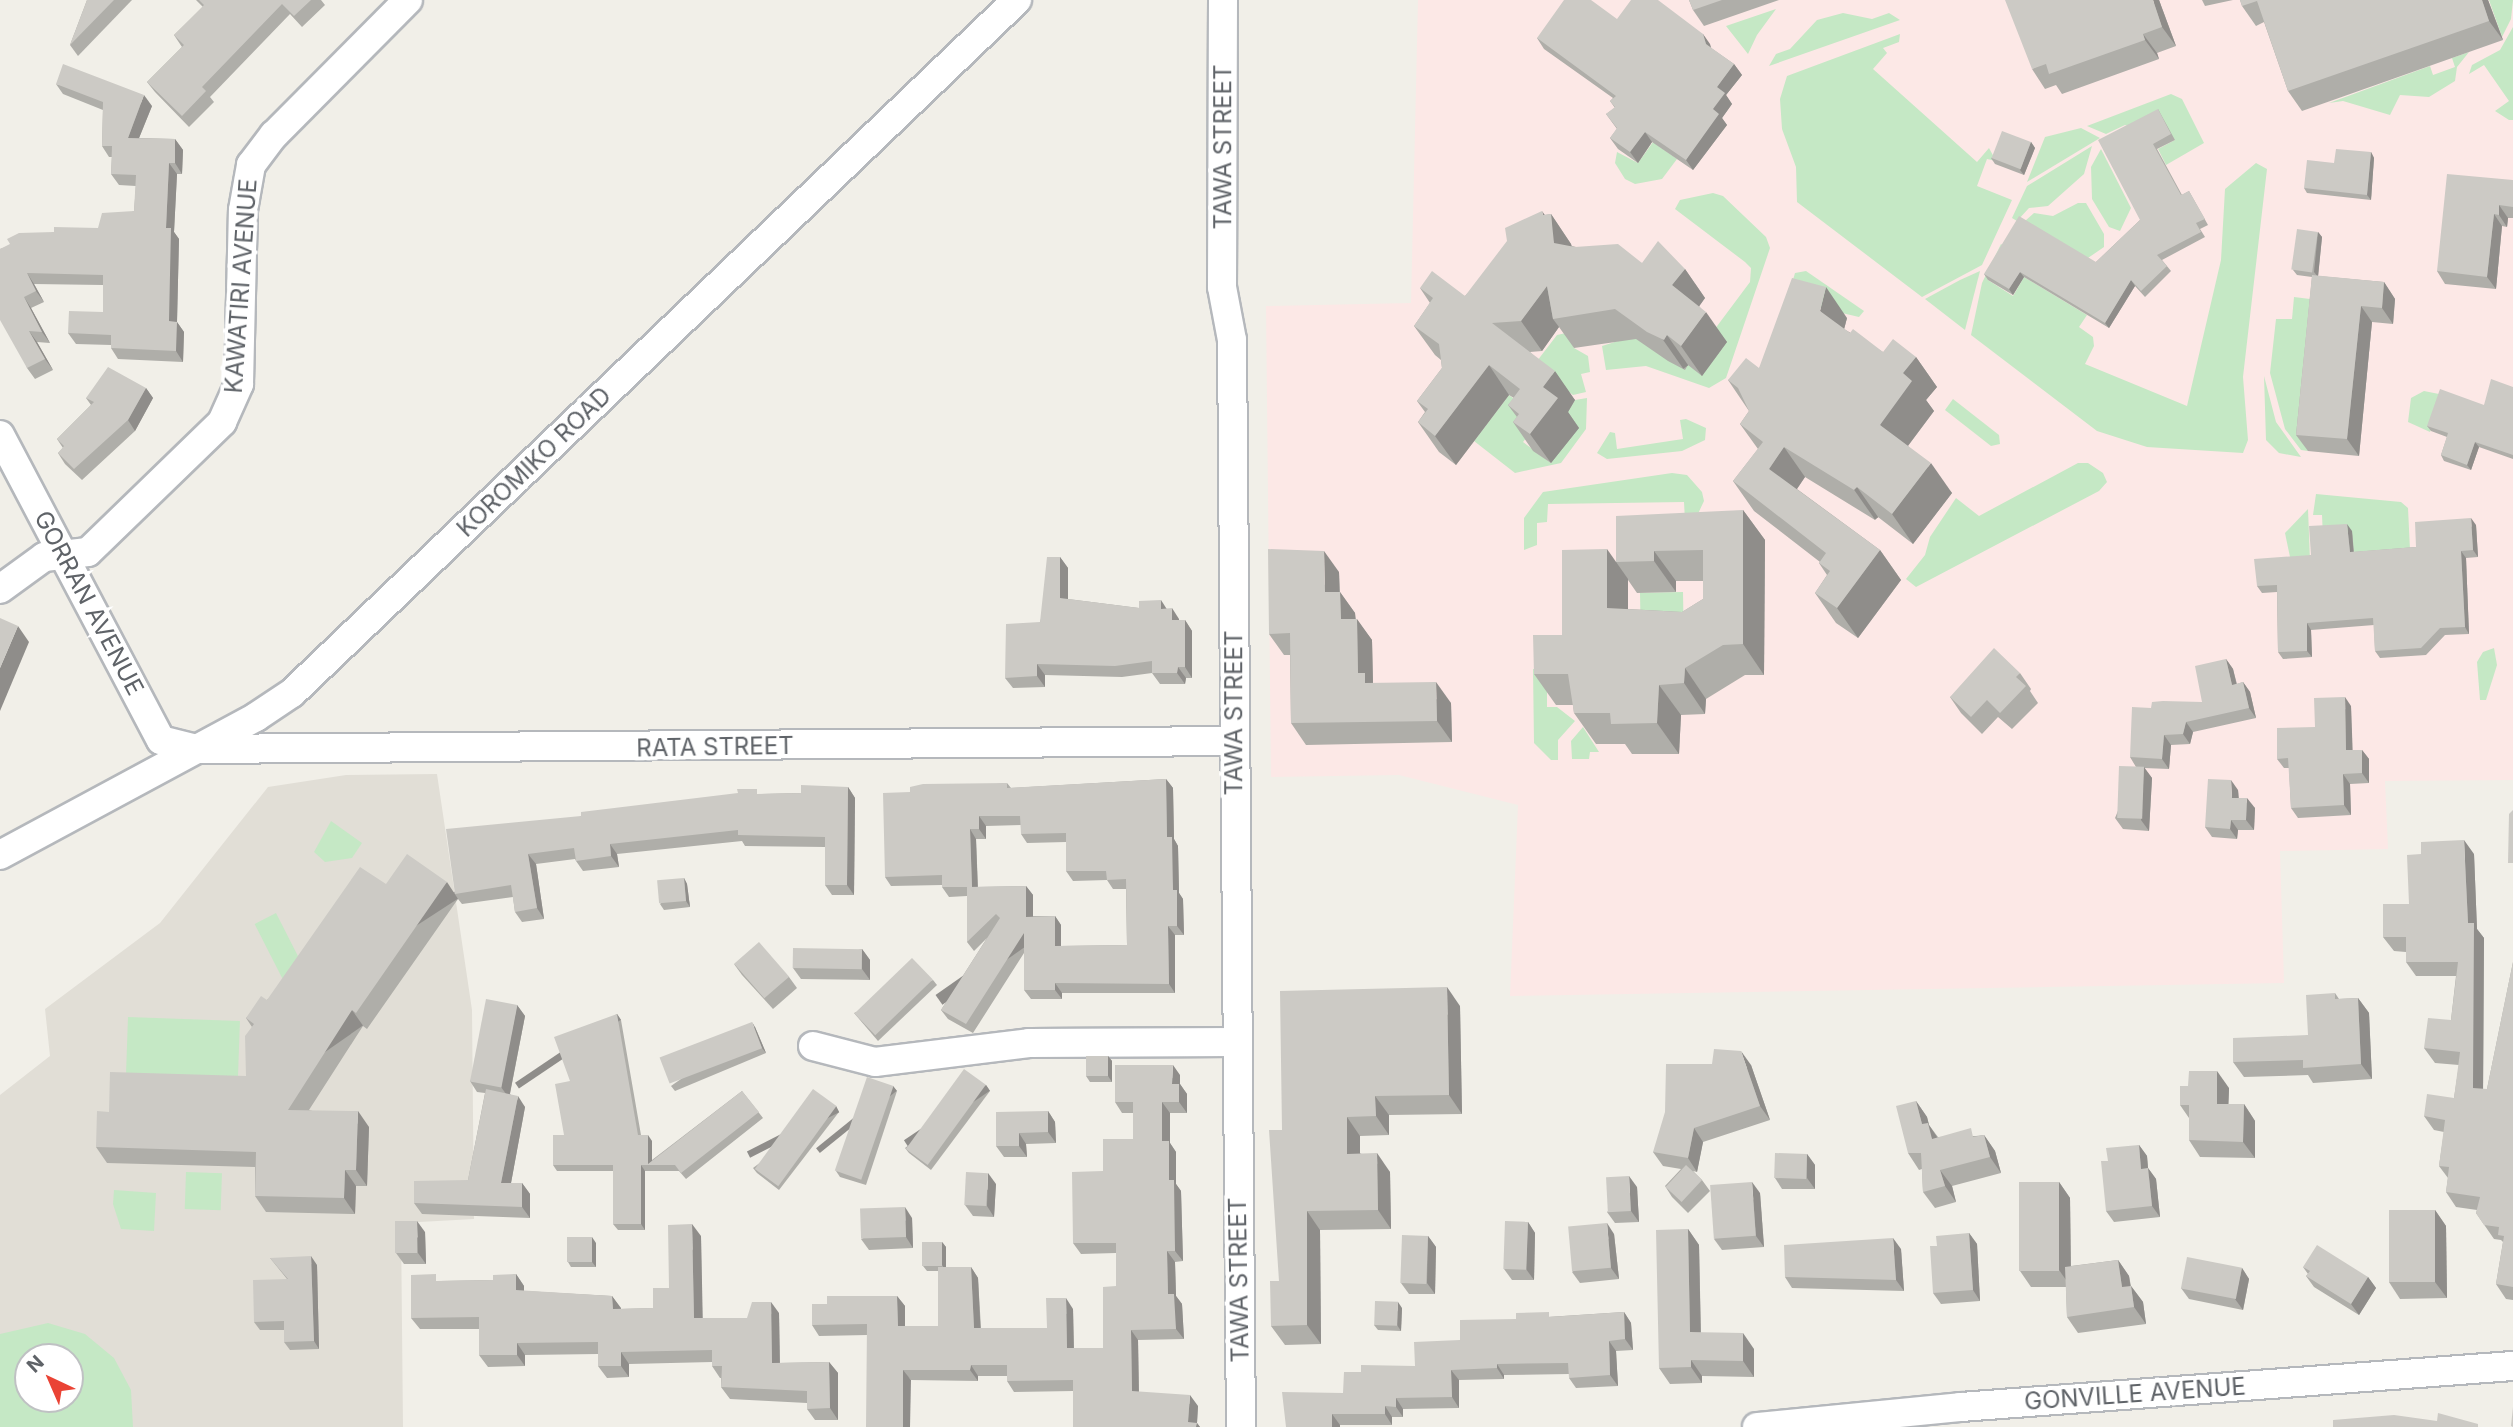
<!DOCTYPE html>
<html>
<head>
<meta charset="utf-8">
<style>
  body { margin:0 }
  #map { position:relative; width:2513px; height:1427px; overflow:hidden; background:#f1efe8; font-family:Inter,sans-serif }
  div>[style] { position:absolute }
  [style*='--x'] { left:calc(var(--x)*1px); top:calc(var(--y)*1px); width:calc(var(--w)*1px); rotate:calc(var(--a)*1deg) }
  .education>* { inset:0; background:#e1ded6 }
  .medical>* { inset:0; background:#fce8e6 }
  .green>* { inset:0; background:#c5e8c5; transform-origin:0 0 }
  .roads { filter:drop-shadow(2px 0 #b5b8bc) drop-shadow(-2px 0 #b5b8bc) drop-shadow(0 2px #b5b8bc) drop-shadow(0 -2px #b5b8bc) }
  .minor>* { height:28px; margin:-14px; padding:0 14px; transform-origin:14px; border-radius:14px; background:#fff }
  .wall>* { inset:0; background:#afaea9 }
  .shaded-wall>* { inset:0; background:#8f8d8a; transform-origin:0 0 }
  .building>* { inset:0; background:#cccac5; transform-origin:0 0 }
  span { translate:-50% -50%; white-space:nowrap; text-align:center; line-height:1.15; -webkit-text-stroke:7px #fff; paint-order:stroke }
  .street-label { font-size:24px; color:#5f6368 }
  .north { position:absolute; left:14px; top:1343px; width:70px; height:70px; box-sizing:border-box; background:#fff; border:2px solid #bfc1c3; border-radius:50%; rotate:316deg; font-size:19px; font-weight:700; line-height:28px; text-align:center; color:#5f6368 }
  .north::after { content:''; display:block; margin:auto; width:24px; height:32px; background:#ea4335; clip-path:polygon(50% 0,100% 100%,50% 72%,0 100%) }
</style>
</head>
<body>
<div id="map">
  <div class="education">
    <div style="clip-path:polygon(evenodd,437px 774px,472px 1010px,474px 1219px,401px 1223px,403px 1427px,0 1427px,0 1095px,50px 1056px,45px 1009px,160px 923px,268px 787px,346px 775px,437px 774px,28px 1357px,70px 1357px,70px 1399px,28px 1399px,28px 1357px)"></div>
  </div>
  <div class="medical">
    <div style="clip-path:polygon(1418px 0,2513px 0,2513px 780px,2385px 781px,2388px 849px,2280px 851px,2284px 983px,1510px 996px,1518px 805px,1399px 775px,1271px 777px,1266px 306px,1411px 303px)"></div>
  </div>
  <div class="green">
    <div style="clip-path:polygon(2489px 0,2513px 0,2511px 19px,2502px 37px)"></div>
    <div style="clip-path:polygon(1776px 9px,1757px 35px,1748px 54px,1726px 26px)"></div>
    <div style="clip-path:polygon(1843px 13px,1872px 19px,1889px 13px,1900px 20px,1769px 66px,1776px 54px,1790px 49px,1817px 20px)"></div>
    <div style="clip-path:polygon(2513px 27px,2513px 120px,2509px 120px,2495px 111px,2509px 101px,2484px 65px,2469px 74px,2472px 65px,2500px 50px)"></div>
    <div style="clip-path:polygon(1900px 34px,1899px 42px,1883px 48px,1887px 53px,1873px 69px,1977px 162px,1989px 148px,1996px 161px,1987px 159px,1977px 186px,2012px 200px,1982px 265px,1922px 297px,1797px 202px,1796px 167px,1782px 129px,1780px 99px,1787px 76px)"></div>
    <div style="clip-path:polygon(2469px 52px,2457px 67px,2455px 81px,2429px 97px,2400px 95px,2390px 115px,2343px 101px,2329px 103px,2430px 66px,2433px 75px,2455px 67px,2452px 58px)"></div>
    <div style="clip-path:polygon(2171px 94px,2182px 99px,2204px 143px,2166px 165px,2158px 149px,2175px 140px,2125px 125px,2106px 134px,2087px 126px)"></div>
    <div style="clip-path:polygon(2081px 128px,2100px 138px,2027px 182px,2045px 137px)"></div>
    <div style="clip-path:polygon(1653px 142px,1677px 159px,1662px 179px,1635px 184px,1625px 179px,1615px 163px,1617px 152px,1638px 163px)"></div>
    <div style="clip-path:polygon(2092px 146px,2084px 174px,2048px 206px,2029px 208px,2017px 221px,2012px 218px,2027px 186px)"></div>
    <div style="clip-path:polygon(2101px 149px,2131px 208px,2120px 231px,2109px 227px,2092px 199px,2091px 167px)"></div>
    <div style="clip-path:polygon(2256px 163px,2267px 169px,2243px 377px,2248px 440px,2243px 453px,2147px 447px,2097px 431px,1971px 335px,1982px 283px,2001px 244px,2007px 248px,1988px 280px,2013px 296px,2024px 277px,2087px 315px,2079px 327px,2093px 337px,2094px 346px,2085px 364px,2187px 406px,2221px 260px,2225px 189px)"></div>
    <div style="clip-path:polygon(1713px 193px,1723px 196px,1766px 237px,1770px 248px,1726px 378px,1709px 388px,1646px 366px,1606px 370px,1602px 346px,1634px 336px,1685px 369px,1750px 282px,1751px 268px,1745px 262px,1675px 209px,1680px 200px)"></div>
    <div style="clip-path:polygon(2078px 203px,2086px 203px,2104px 234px,2104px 247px,2088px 258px,2025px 221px,2034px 213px,2053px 216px)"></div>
    <div style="clip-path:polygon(1806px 271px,1864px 311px,1859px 317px,1787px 300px,1795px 273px)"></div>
    <div style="clip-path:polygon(1980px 271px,1965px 330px,1925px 299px,1960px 280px)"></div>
    <div style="clip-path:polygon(2294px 297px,2310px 299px,2320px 316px,2308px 451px,2301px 450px,2285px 429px,2270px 373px,2276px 319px,2292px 319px)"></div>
    <div style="clip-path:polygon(1566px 333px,1574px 348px,1588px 356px,1590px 372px,1581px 374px,1586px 392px,1573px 395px,1534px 365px,1557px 335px)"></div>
    <div style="clip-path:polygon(2264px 376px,2276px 422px,2301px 457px,2279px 453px,2266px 440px)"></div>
    <div style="clip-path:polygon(2424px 391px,2444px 395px,2430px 432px,2408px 422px,2411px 398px)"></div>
    <div style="clip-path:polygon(1509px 395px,1541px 419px,1523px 442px,1551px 463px,1564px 417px,1575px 400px,1587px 398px,1586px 429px,1561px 463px,1515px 473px,1474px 441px)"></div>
    <div style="clip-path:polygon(1953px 399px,1999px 435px,2000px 444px,1991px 446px,1945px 410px)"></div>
    <div style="clip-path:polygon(1686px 419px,1706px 428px,1705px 440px,1682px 451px,1607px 459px,1597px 453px,1610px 432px,1615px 433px,1617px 449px,1683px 439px,1680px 420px)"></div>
    <div style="clip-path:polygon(2078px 463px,2088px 463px,2103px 473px,2107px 482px,2099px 491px,1916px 587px,1906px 579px,1925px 555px,1930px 537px,1956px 498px,1979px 516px)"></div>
    <div style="clip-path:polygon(1672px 473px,1687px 475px,1702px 492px,1704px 501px,1696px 518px,1685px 521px,1684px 502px,1548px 504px,1547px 522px,1537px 523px,1537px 545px,1524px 550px,1524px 518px,1543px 492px)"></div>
    <div style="clip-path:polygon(2316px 494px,2401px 502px,2408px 508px,2410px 550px,2324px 561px,2322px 515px,2313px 515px)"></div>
    <div style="clip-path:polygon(2308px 509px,2310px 561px,2290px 557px,2285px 533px)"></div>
    <div style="left:1683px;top:592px;width:41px;height:43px;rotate:89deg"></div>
    <div style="clip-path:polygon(2494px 648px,2497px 665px,2486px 700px,2480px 700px,2477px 662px,2483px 652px)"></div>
    <div style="clip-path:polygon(1533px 669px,1547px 669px,1547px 707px,1557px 707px,1575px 721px,1558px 740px,1558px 760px,1551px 760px,1534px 743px)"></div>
    <div style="clip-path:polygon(1583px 727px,1599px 752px,1590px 752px,1589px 759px,1572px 759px,1571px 741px)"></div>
    <div style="clip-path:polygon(331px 821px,362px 843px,352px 858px,325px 862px,314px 852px)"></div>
    <div style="left:276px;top:913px;width:62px;height:24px;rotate:63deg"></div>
    <div style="left:128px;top:1017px;width:112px;height:56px;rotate:2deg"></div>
    <div style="left:186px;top:1172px;width:36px;height:37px;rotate:2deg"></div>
    <div style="clip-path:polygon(114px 1190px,156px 1193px,154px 1231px,121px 1229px,113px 1204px)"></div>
    <div style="clip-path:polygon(evenodd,48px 1323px,85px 1334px,114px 1358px,131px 1390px,133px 1427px,0 1427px,0 1334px,48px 1323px,28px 1357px,70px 1357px,70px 1399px,28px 1399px,28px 1357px)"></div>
  </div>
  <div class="roads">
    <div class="minor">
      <div style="--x:1223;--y:0;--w:287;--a:90.2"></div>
      <div style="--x:1222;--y:287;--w:54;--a:79.3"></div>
      <div style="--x:1232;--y:340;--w:1087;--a:89.53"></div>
      <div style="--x:0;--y:435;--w:345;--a:62.2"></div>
      <div style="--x:161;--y:740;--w:36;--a:14"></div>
      <div style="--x:196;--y:749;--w:1038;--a:-0.44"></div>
      <div style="--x:0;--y:589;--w:54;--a:-36"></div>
      <div style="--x:44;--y:557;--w:44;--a:-6.5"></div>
      <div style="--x:88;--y:552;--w:187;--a:-44.1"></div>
      <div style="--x:222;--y:422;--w:42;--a:-65.9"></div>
      <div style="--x:239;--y:384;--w:174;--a:-88.7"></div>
      <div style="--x:243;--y:210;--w:46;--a:-79.9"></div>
      <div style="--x:251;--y:165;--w:38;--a:-53"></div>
      <div style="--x:274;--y:135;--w:190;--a:-45.2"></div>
      <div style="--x:0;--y:855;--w:291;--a:-28.3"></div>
      <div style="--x:256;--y:717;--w:43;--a:-33.7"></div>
      <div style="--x:292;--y:693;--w:1003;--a:-43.71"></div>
      <div style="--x:813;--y:1046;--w:64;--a:14.5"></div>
      <div style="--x:875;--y:1062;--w:155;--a:-7"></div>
      <div style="--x:1029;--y:1043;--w:206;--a:-0.3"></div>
      <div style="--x:1757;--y:1427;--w:205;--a:-5.6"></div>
      <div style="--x:1961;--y:1407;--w:554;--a:-4.25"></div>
    </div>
  </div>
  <div class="wall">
    <div style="clip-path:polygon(87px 0,132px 0,78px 56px,70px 45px)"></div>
    <div style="clip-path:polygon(196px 0,321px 0,325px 5px,302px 27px,290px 14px,210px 97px,214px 102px,189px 127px,155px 92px,147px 82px,182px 47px,174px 35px,203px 7px)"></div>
    <div style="clip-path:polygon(1689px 0,1779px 0,1704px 26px,1693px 10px)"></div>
    <div style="clip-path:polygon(2159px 0,2176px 46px,2157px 53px,2159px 59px,2062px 94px,2056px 85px,2045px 89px,2032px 69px)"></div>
    <div style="clip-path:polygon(2202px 0,2233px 0,2205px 6px)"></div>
    <div style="clip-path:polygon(2240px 0,2488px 0,2503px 40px,2302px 111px,2288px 91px,2264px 22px,2256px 26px,2242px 6px)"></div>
    <div style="clip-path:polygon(1617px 19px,1703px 34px,1711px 48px,1734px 64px,1742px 75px,1726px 95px,1732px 104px,1722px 118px,1727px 125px,1693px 170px,1652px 142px,1638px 163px,1618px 149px,1610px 138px,1617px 129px,1606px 114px,1615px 108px,1610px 101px,1613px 98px,1544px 49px,1537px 38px)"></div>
    <div style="clip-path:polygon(56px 84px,152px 106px,139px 138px,175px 139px,183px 150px,182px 174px,177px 174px,174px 232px,179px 239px,177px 322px,184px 332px,183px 362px,118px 359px,111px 348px,111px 345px,76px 344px,68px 333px,103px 312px,103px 285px,34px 284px,44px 302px,31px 308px,50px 343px,37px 342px,53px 370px,35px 379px,27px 368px,0 249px,54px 232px,98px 228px,134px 211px,136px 186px,119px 185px,111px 174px,112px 157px,109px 157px,102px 146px,103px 110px,63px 94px)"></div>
    <div style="clip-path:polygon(2158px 109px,2175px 140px,2157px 149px,2182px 195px,2189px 191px,2208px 225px,2200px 229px,2205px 237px,2162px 260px,2171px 271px,2145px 297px,2135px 286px,2109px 328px,2024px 277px,2013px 295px,1988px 280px,1984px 274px,2096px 262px,2140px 220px)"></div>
    <div style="clip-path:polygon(2031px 142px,2035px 148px,2024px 175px,1995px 164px,1991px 158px)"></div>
    <div style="clip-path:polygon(2371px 152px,2374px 158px,2371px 200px,2307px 193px,2304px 188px,2334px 163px)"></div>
    <div style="clip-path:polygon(2513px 180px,2513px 218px,2508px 218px,2507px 227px,2502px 226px,2496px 289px,2445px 284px,2437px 271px)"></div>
    <div style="clip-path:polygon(1551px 214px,1571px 244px,1572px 246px,1642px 263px,1685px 269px,1705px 298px,1699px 306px,1727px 342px,1702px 376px,1688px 365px,1685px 370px,1668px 361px,1636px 339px,1574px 348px,1559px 327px,1542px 351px,1530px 352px,1575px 400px,1568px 412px,1579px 428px,1551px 463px,1533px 451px,1513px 422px,1517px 417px,1508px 405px,1514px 398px,1509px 395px,1456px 465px,1439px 452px,1418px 422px,1425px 412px,1417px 401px,1442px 368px,1441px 360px,1435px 355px,1414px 326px,1430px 303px,1420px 288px,1465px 296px,1545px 215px)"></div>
    <div style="clip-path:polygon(2318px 232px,2322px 237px,2318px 276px,2384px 282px,2395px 299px,2393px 324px,2372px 322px,2359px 456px,2308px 451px,2296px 435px,2312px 277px,2297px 275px,2293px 270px)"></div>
    <div style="clip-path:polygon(1847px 318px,1844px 329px,1883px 352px,1916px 357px,1937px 387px,1926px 400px,1934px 411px,1908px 446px,1952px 493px,1913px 544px,1878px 517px,1875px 520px,1805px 477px,1797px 489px,1880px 550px,1901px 580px,1858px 638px,1836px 623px,1815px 593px,1827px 575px,1819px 563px,1820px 562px,1754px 511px,1733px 481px,1758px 449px,1740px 424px,1749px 411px,1728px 380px,1759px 368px)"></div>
    <div style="clip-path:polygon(2513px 387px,2513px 459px,2479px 447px,2471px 470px,2444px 461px,2441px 455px,2447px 437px,2431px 431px,2427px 426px,2484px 405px)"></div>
    <div style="clip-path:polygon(146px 388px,153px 398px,135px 431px,82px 480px,65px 464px,58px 453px,63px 448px,57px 439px,91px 405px,86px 398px)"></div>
    <div style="clip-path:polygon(evenodd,1743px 510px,1765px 540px,1764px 675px,1745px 675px,1706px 699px,1705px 714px,1681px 715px,1679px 754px,1632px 754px,1625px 744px,1596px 744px,1574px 713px,1573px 705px,1556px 705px,1534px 674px,1616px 562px,1743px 510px,1628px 580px,1637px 593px,1676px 592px,1676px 581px,1703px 581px,1703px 599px,1682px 612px,1628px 609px,1628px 580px)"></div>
    <div style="clip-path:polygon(2476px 525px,2478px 557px,2466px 558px,2469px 634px,2445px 635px,2426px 655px,2380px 658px,2375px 651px,2374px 625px,2311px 630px,2312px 657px,2283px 659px,2278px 652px,2277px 592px,2262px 593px,2257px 586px,2352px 531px,2354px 552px,2416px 547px)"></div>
    <div style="clip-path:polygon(1060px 557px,1068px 568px,1068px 599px,1139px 608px,1167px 609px,1179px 620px,1185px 620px,1192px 631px,1192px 678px,1186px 678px,1185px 684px,1160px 684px,1152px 673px,1122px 677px,1045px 675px,1045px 687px,1013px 688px,1005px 678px,1040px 622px)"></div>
    <div style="clip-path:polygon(1339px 572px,1340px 592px,1355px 613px,1356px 619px,1372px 640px,1373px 683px,1451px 703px,1452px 742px,1306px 745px,1291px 723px,1290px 655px,1284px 655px,1269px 634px)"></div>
    <div style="clip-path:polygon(2226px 659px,2233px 669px,2237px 684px,2243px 682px,2250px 692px,2256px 718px,2193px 732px,2190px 744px,2171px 745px,2169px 769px,2144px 768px,2152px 778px,2149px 831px,2123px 829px,2115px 818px,2136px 767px,2130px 757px,2151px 708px,2202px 702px)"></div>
    <div style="clip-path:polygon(2020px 673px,2031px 689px,2030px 691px,2038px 703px,2012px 729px,1998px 717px,1982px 734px,1961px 713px,1950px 697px)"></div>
    <div style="clip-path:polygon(2351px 706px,2352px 750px,2362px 750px,2369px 759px,2369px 783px,2350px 784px,2351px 815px,2298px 818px,2291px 808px,2289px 768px,2284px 768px,2277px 759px,2315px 727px)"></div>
    <div style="clip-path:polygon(evenodd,1166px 779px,1173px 788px,1174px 839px,1178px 846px,1179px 893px,1183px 899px,1184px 935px,1175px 935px,1175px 993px,1062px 993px,1062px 999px,1031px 999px,1024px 990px,1024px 953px,973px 1033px,948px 1019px,941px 1010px,987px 938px,974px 951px,967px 942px,967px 896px,949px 897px,942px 887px,942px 885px,891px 886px,885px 877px,910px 792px,1007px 783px,1011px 788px,1166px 779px,1021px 825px,1021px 834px,1027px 843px,1066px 842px,1066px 871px,1073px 881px,1107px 880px,1113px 889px,1126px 889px,1127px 945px,1061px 946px,1061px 925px,1055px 916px,1033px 916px,1033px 895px,1026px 886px,978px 887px,976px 839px,986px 839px,986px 826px,1021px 825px)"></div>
    <div style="clip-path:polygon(848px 787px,855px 798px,854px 895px,832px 895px,825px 885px,825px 847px,745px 846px,742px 841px,617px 854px,619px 867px,583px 871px,576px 861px,575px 859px,536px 864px,544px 919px,522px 922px,515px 912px,513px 897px,462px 904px,458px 899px,367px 1029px,363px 1026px,309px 1110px,369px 1127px,367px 1186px,356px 1186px,355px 1214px,266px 1212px,255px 1196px,255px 1167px,107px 1163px,96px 1147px,109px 1112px,246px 1076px,252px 1027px,246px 1018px,267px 1000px,386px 884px,454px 892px,581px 816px,761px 794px,801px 793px)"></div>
    <div style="clip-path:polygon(2238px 790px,2239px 798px,2255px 808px,2254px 830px,2238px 830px,2237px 839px,2212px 837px,2205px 827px)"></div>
    <div style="clip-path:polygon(2474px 854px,2477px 929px,2484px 938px,2483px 1089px,2487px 1089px,2513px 962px,2513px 1300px,2506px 1299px,2496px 1284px,2503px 1242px,2501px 1240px,2494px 1239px,2476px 1213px,2477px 1210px,2456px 1207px,2446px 1192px,2448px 1178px,2439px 1166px,2444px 1132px,2434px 1130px,2424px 1116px,2454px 1098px,2459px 1065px,2435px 1063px,2424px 1048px,2451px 1020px,2456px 976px,2416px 976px,2406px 962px,2406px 952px,2394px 951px,2383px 937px,2409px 904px)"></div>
    <div style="clip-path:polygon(684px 878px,687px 884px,690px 907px,664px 910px,660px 904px)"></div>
    <div style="clip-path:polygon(862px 949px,870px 960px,870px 980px,801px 979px,793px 968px)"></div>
    <div style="clip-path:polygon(734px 964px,789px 977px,797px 988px,773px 1009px,742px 975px)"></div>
    <div style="clip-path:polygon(933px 980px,937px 985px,878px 1041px,854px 1013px)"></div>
    <div style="clip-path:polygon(2335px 993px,2339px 999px,2358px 998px,2369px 1013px,2372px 1079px,2313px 1083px,2308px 1075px,2244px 1077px,2233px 1062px,2308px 1035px)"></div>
    <div style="clip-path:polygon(517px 1005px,525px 1016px,510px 1094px,525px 1107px,511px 1183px,522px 1183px,530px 1194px,530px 1218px,422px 1214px,414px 1203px,468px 1180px,485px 1093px,477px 1092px,470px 1081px)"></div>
    <div style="clip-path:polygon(1460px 1006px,1462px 1114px,1389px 1115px,1389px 1135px,1360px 1136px,1360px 1153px,1390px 1172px,1391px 1229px,1320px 1230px,1321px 1344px,1285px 1345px,1271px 1326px,1279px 1281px,1282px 1130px)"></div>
    <div style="clip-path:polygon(617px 1014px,621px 1020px,641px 1135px,652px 1141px,652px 1160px,742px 1091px,763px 1118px,686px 1179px,679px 1171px,645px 1171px,645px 1230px,618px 1230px,613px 1224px,613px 1171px,557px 1171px,553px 1165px,564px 1135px,570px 1081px)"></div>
    <div style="clip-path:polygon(755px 1027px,766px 1053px,675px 1091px,671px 1086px)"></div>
    <div style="clip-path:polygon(1108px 1056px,1112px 1061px,1112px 1082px,1090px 1082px,1086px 1076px)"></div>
    <div style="clip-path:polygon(1751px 1065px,1770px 1120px,1703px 1142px,1697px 1172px,1693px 1171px,1702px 1180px,1710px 1191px,1688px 1213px,1672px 1197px,1665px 1186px,1681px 1169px,1663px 1166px,1653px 1152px)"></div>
    <div style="clip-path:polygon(1180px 1075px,1180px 1084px,1187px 1094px,1187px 1113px,1170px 1113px,1170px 1143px,1176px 1152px,1176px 1184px,1181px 1191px,1183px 1261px,1175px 1262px,1176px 1296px,1182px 1304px,1184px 1339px,1138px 1340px,1139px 1392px,1198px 1406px,1197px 1423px,1200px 1427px,1073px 1427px,1073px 1391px,1014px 1392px,1007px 1381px,1007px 1376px,978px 1376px,978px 1381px,911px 1380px,867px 1335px,819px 1336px,812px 1325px,827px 1304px,897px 1296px,905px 1306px,905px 1326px,938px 1326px,938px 1271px,927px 1271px,923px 1266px,942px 1242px,946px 1247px,946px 1267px,971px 1267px,978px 1278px,981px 1328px,1047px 1328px,1073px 1309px,1074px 1348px,1103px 1348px,1116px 1286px,1116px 1253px,1081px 1254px,1073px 1243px,1103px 1171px,1133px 1139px,1133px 1113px,1122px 1113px,1115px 1102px)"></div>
    <div style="clip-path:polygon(986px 1085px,990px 1091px,931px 1170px,909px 1153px,905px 1148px)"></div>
    <div style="clip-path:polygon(893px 1086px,897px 1091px,866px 1185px,840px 1177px,836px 1171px)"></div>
    <div style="clip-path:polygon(2229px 1088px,2228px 1104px,2244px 1104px,2255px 1121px,2255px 1158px,2200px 1157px,2189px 1140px,2189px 1118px,2180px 1105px)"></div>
    <div style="clip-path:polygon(1916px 1101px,1927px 1117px,1929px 1125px,1938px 1137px,1976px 1136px,1984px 1135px,1995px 1151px,2001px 1173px,1952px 1186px,1956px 1202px,1935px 1208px,1923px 1192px,1922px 1169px,1919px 1170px,1908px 1153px)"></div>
    <div style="clip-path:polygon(836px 1106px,839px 1112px,779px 1190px,757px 1173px,753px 1168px)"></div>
    <div style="clip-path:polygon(1048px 1111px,1055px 1122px,1056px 1143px,1026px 1144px,1027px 1157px,1004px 1157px,996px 1146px)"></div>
    <div style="clip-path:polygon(2139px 1145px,2147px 1156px,2148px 1168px,2156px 1179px,2160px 1217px,2114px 1222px,2106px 1211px,2108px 1161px)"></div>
    <div style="clip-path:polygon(1807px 1154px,1815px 1165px,1815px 1189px,1782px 1189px,1775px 1178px)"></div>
    <div style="clip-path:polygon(2059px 1182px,2070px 1198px,2071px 1266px,2118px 1260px,2129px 1276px,2131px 1286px,2143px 1302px,2146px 1324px,2078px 1333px,2067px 1317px,2066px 1287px,2031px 1287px,2020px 1271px)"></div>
    <div style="clip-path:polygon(996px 1184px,994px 1217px,973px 1216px,965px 1205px)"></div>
    <div style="clip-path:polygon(1637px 1187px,1639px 1222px,1615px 1223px,1607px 1212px)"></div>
    <div style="clip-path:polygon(1760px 1193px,1764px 1247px,1722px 1250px,1714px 1239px)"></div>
    <div style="clip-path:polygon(2435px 1210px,2446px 1226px,2447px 1298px,2400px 1299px,2389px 1282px)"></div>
    <div style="clip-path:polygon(912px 1218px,913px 1248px,869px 1250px,861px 1239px)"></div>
    <div style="clip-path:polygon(1528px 1222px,1535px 1233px,1534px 1280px,1512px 1280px,1504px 1269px)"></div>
    <div style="clip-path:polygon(1688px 1229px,1699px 1245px,1701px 1333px,1754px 1349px,1754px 1377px,1702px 1376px,1702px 1383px,1670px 1384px,1659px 1368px)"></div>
    <div style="clip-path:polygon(425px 1232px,426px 1264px,404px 1264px,396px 1253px)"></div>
    <div style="clip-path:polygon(1969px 1233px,1977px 1244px,1980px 1301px,1941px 1304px,1933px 1293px,1937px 1246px)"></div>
    <div style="clip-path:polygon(1614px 1234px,1619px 1279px,1580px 1283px,1572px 1272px)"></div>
    <div style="clip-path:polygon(701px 1236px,702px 1318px,747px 1318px,779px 1313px,780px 1363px,829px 1362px,838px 1373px,838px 1420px,815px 1420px,807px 1409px,807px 1403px,730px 1399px,721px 1387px,721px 1378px,720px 1378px,712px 1366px,712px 1362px,629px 1364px,629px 1377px,607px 1378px,598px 1366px,598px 1354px,525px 1355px,525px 1366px,488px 1367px,479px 1355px,479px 1329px,420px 1329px,411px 1318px,440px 1281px,493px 1280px,516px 1274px,524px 1286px,524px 1291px,612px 1296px,621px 1309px,653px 1308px,669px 1288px)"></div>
    <div style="clip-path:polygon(1428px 1236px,1436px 1247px,1435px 1294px,1409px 1294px,1401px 1283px)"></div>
    <div style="clip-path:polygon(596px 1243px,596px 1267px,571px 1267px,568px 1262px)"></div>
    <div style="clip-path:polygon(1901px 1249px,1904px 1291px,1792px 1288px,1785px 1277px)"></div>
    <div style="clip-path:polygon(270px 1258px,317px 1265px,319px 1349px,290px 1350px,284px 1342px,284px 1330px,260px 1330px,254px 1322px,287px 1279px)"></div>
    <div style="clip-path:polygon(2303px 1267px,2368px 1277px,2376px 1288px,2359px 1315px,2314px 1287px,2306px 1276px,2308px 1274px)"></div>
    <div style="clip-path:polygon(2242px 1268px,2249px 1279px,2243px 1310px,2189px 1299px,2181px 1288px)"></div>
    <div style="clip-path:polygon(1402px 1308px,1401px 1331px,1378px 1330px,1374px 1325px)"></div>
    <div style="clip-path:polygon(1624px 1312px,1631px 1323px,1633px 1350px,1616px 1351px,1618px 1386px,1576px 1388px,1569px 1378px,1569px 1374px,1504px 1375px,1504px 1379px,1459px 1380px,1459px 1408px,1403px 1409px,1403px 1417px,1392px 1417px,1392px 1425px,1340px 1425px,1286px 1427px,1343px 1393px,1361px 1372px,1415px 1366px,1460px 1340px,1516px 1319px)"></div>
  </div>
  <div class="shaded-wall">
    <div style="clip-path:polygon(2153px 0,2159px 0,2176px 46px,2162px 27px)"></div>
    <div style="clip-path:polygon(2482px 0,2488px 0,2503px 40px,2489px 21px)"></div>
    <div style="clip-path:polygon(1703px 34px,1710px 44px,1713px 54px,1706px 44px)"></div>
    <div style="clip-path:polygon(2143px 34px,2157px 53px,2159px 59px,2145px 40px)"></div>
    <div style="clip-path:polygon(1734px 64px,1742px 75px,1726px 95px,1732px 104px,1722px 118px,1727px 125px,1693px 170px,1686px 160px,1713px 109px,1717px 87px)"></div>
    <div style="clip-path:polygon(144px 95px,152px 106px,135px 148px,128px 138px)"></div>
    <div style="clip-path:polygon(1645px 132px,1652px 142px,1638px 163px,1630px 152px)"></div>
    <div style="clip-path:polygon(175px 139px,183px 150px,182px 174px,175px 163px)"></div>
    <div style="clip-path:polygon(2031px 142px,2035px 148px,2024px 175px,2020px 170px)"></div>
    <div style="clip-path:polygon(2371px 152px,2374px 158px,2371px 200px,2367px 195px)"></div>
    <div style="clip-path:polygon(169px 163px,177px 174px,174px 232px,179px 239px,177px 322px,184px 332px,183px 362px,176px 351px,169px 321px,166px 228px)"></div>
    <div style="clip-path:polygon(2499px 205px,2508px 218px,2507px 227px,2499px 215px)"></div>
    <div style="clip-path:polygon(1542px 211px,1552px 225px,1551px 214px,1571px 244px,1575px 273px,1554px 243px,1543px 215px)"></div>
    <div style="clip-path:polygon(2494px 214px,2502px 226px,2496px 289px,2487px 277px)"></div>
    <div style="clip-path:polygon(2318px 232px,2322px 237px,2318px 277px,2314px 272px)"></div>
    <div style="clip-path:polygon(1685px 269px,1705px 298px,1693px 315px,1672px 285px)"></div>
    <div style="clip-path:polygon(2020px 272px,2024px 277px,2013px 295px,2009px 289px)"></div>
    <div style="clip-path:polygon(27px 273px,34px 284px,44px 302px,36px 291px)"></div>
    <div style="clip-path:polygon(2131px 280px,2135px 286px,2109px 328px,2105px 323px)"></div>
    <div style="clip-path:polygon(2384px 282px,2395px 299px,2393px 324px,2382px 308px)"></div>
    <div style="clip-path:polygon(1547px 286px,1553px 319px,1559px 327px,1542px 351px,1521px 321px)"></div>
    <div style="clip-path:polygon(1826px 287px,1847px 318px,1841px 341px,1820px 311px)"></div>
    <div style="clip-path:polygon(24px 297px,31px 308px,50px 343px,42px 332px)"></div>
    <div style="clip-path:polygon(2361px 306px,2372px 322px,2359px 456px,2347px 439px)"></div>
    <div style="clip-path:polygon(1706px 312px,1727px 342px,1702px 376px,1681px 346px)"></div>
    <div style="clip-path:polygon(29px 331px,37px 342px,53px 370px,45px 359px)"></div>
    <div style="left:1667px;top:335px;width:37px;height:6px;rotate:55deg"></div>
    <div style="clip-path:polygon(1916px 357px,1937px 387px,1926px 400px,1934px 411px,1901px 455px,1880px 425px,1903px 373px)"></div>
    <div style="clip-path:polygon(1489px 365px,1509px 395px,1456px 465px,1435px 436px)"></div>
    <div style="clip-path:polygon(1555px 371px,1575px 400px,1568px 412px,1579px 428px,1551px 463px,1530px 434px,1543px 387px)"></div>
    <div style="clip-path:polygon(146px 388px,153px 398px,135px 431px,128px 420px)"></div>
    <div style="clip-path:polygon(2475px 442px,2479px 447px,2471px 470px,2467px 465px)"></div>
    <div style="clip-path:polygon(1784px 447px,1805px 477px,1790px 499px,1769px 469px)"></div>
    <div style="clip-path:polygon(1931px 463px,1952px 493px,1913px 544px,1892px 514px)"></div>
    <div style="left:1857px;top:487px;width:37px;height:4px;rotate:55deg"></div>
    <div style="clip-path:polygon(1743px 510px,1765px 540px,1764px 675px,1743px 644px)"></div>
    <div style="clip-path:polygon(2471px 518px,2476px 525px,2478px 557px,2473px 550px)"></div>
    <div style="clip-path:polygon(2347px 524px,2352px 531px,2354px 559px,2350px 552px)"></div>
    <div style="clip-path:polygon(1607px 549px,1628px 579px,1628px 639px,1607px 608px)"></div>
    <div style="clip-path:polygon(1880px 550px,1901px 580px,1858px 638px,1837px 608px)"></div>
    <div style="clip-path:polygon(1324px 551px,1339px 572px,1340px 614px,1325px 592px)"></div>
    <div style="clip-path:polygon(1654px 551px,1676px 581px,1676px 592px,1654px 561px)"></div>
    <div style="clip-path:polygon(2461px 551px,2466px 558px,2469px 634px,2465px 627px)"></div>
    <div style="clip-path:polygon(1060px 557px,1068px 568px,1068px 609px,1060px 598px)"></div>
    <div style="clip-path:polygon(1340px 592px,1355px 613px,1356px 640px,1341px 619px)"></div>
    <div style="clip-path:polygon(1161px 600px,1168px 611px,1161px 609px)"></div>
    <div style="clip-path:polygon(1172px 608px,1179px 619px,1180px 630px,1172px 620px)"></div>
    <div style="clip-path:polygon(1357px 619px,1372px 640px,1373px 685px,1380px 704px,1358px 673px)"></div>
    <div style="clip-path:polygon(1185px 620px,1192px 631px,1192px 678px,1185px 667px)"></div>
    <div style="clip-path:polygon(2307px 623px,2311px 630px,2312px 657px,2307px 651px)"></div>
    <div style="clip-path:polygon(18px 626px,29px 642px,0 711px,0 668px)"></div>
    <div style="clip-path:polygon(2226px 659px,2233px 669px,2239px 695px,2232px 685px)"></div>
    <div style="clip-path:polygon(1037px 664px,1045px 675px,1045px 687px,1037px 676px)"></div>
    <div style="clip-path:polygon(1178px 667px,1186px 678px,1185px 684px,1177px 673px)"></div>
    <div style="clip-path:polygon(1685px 668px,1706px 699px,1705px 714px,1684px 683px)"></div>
    <div style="clip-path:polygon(1436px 682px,1451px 703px,1452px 742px,1437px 721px)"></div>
    <div style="clip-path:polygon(2243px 682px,2250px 692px,2256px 718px,2249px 708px)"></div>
    <div style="clip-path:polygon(1659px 685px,1681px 715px,1679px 754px,1657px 723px)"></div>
    <div style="clip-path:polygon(2345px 697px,2351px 706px,2353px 760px,2346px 750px)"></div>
    <div style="clip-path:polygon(2186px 722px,2193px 732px,2190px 744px,2183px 734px)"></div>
    <div style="clip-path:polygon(2164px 735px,2171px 745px,2169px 769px,2162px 759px)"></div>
    <div style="clip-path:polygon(2362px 750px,2369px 759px,2369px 783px,2362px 773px)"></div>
    <div style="clip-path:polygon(2144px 767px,2152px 778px,2149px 831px,2141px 820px)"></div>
    <div style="clip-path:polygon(2343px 774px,2350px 784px,2351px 815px,2344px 805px)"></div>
    <div style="clip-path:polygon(1166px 779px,1173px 788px,1174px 839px,1178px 846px,1179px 893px,1183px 899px,1184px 935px,1177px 926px,1173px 890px,1167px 837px)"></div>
    <div style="clip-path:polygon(2231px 780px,2238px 790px,2239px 808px,2232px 798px)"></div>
    <div style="clip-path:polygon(848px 787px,855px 798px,854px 895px,847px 885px)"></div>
    <div style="clip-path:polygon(2247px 798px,2255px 808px,2254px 830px,2246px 820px)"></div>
    <div style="clip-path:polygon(979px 816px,986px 826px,986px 839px,979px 829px)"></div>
    <div style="clip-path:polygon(2231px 820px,2238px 830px,2237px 839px,2230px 829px)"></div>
    <div style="clip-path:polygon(970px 829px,976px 839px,978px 896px,972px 887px)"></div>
    <div style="clip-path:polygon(2464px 840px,2474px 854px,2477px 929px,2484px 938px,2483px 1102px,2473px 1088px,2468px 923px)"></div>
    <div style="clip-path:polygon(610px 844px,617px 854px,619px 867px,611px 856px)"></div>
    <div style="clip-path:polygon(528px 854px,536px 864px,544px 919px,537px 908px)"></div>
    <div style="clip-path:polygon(684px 878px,687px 884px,690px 907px,686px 901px)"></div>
    <div style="left:447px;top:882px;width:20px;height:160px;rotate:57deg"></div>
    <div style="clip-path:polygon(1026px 886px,1033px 895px,1033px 926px,1026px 917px)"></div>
    <div style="clip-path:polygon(1055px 916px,1061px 925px,1061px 955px,1055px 946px)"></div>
    <div style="clip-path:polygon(1168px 926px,1175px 935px,1175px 993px,1169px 984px)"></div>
    <div style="left:1024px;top:933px;width:12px;height:108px;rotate:55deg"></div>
    <div style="clip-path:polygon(862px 949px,870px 960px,870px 980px,862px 969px)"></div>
    <div style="clip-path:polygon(1055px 983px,1062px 993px,1062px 999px,1055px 990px)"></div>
    <div style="clip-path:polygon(1447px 987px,1460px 1006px,1462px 1114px,1449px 1095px)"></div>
    <div style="clip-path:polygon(2358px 998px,2369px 1013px,2372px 1079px,2361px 1064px)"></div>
    <div style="clip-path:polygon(517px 1005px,525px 1016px,509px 1098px,501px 1087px)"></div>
    <div style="left:352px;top:1010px;width:19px;height:119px;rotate:55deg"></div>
    <div style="left:617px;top:1014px;width:7px;height:123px;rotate:56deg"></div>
    <div style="clip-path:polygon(752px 1022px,755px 1027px,766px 1053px,762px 1048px)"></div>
    <div style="clip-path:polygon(1741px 1051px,1751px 1065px,1770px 1120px,1760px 1106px)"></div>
    <div style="clip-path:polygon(1108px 1056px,1112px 1061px,1112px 1082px,1108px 1076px)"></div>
    <div style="clip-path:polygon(1173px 1065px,1180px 1075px,1180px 1084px,1187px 1094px,1187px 1113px,1179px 1102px,1172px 1084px)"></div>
    <div style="clip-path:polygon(2217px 1071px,2229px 1088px,2228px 1120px,2217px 1104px)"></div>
    <div style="left:986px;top:1085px;width:7px;height:99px;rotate:56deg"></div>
    <div style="left:893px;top:1086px;width:6px;height:99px;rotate:51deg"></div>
    <div style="clip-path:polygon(518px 1096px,525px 1107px,509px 1194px,501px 1183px)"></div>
    <div style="clip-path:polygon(1375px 1096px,1389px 1115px,1389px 1135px,1376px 1116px)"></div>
    <div style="clip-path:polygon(1916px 1101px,1927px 1117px,1929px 1125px,1939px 1140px,1943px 1155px,1922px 1124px)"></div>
    <div style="clip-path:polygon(1162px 1102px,1170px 1113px,1170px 1143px,1176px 1152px,1176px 1184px,1181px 1191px,1183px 1261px,1175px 1251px,1169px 1180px,1162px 1141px)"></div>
    <div style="clip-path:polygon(2244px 1104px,2255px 1121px,2255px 1158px,2243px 1142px)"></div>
    <div style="left:836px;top:1106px;width:7px;height:100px;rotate:63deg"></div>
    <div style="clip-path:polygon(358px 1111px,369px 1127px,367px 1186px,356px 1170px)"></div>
    <div style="clip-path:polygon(1048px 1111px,1055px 1122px,1056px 1143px,1048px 1132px)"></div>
    <div style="clip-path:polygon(1347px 1117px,1360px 1136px,1360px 1173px,1347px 1154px)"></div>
    <div style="clip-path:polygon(1694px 1128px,1703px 1142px,1697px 1172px,1688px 1158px)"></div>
    <div style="clip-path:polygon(1019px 1133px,1026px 1144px,1027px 1157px,1019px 1146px)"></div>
    <div style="clip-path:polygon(648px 1135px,652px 1141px,652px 1165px,648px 1164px)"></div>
    <div style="clip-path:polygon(1984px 1135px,1995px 1151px,2001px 1173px,1990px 1157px)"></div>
    <div style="clip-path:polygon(2139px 1145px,2147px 1156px,2149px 1180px,2141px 1169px)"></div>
    <div style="clip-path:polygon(1377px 1153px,1390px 1172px,1391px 1229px,1378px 1210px)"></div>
    <div style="clip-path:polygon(1807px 1154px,1815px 1165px,1815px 1189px,1807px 1178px)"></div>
    <div style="clip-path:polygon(641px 1165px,645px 1171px,645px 1230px,641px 1224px)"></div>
    <div style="clip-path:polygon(2148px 1168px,2156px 1179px,2160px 1217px,2152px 1206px)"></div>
    <div style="clip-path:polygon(345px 1170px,356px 1186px,355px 1214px,344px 1198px)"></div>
    <div style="clip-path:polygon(1940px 1170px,1952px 1186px,1956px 1202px,1945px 1186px)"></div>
    <div style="clip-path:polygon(988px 1173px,996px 1184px,994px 1217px,987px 1206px)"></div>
    <div style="clip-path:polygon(1629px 1176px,1637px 1187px,1639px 1222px,1631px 1211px)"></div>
    <div style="clip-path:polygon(1752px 1182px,1760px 1193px,1764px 1247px,1756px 1236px)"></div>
    <div style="clip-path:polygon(2059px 1182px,2070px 1198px,2071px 1287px,2059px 1270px)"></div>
    <div style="clip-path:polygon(522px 1183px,530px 1194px,530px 1218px,522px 1207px)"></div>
    <div style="clip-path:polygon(905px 1207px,912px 1218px,913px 1248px,906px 1237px)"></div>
    <div style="clip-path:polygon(2435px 1210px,2446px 1226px,2447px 1298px,2435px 1282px)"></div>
    <div style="clip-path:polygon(1307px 1211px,1320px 1230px,1321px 1344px,1307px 1325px)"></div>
    <div style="clip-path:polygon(417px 1221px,425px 1232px,426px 1264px,418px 1253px)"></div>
    <div style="clip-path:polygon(1528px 1222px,1535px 1233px,1534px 1280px,1526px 1269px)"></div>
    <div style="clip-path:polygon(1607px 1223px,1614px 1234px,1619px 1279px,1611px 1268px)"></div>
    <div style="clip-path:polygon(692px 1224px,701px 1236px,703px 1330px,694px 1318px)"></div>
    <div style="clip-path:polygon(1688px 1229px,1699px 1245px,1701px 1348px,1690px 1332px)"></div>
    <div style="clip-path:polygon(1969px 1233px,1977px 1244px,1980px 1301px,1973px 1290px)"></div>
    <div style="clip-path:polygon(1428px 1236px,1436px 1247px,1435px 1294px,1427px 1283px)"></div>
    <div style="clip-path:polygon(592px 1237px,596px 1243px,596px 1267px,592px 1262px)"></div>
    <div style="clip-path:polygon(1893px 1238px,1901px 1249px,1904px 1291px,1896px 1280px)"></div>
    <div style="clip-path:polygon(942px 1242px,946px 1247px,946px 1271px,942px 1265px)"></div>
    <div style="clip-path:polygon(1167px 1251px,1175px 1262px,1176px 1296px,1182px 1304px,1184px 1339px,1176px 1329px,1168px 1294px)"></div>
    <div style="clip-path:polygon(311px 1256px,317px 1265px,319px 1349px,314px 1341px)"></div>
    <div style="clip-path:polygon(2118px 1260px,2129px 1276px,2133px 1304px,2122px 1287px)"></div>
    <div style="clip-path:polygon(971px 1267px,978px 1278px,981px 1339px,974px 1328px)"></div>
    <div style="clip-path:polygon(2242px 1268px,2249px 1279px,2243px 1310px,2235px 1299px)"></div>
    <div style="clip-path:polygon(516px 1274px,524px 1286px,524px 1302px,516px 1290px)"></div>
    <div style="clip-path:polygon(2368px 1277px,2376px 1288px,2359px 1315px,2351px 1304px)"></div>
    <div style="clip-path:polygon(2131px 1286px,2143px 1302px,2146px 1324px,2134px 1307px)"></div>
    <div style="clip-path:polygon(612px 1296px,621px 1308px,621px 1321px,613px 1309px)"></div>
    <div style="clip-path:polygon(897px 1296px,905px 1306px,905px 1337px,898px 1326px)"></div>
    <div style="clip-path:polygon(1066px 1298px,1073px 1309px,1074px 1359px,1067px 1348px)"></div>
    <div style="clip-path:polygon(771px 1302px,779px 1313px,780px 1375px,772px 1363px)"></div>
    <div style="clip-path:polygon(1398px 1302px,1402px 1308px,1401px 1331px,1397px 1325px)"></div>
    <div style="clip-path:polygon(1624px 1312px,1631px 1323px,1633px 1350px,1625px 1339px)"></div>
    <div style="clip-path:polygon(1131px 1330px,1138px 1340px,1139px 1402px,1132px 1391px)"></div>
    <div style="clip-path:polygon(1743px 1333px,1754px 1349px,1754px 1377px,1743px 1361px)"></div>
    <div style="clip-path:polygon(1609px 1341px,1616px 1351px,1618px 1386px,1610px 1375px)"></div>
    <div style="clip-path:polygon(517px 1343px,525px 1355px,525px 1366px,517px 1355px)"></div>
    <div style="clip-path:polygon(621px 1352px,629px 1364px,629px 1377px,621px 1366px)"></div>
    <div style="clip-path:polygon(1691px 1360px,1702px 1376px,1702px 1383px,1691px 1367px)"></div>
    <div style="clip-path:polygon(829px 1362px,838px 1373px,838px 1420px,830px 1408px)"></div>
    <div style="clip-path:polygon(1497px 1364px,1504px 1375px,1504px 1379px,1497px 1368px)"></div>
    <div style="clip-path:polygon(971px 1365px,978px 1376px,978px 1381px,970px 1370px)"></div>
    <div style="clip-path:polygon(903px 1370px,911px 1380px,910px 1427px,903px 1427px)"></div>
    <div style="clip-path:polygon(1451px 1370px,1459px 1380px,1459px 1408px,1452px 1397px)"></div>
    <div style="clip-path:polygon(1190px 1395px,1198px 1406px,1197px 1423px,1200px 1427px,1192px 1427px,1188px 1422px)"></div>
    <div style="clip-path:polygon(1396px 1398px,1403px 1409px,1403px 1417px,1396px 1407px)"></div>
    <div style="clip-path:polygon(1385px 1406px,1392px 1417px,1392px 1425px,1385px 1414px)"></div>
    <div style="clip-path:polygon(1332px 1414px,1340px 1425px,1340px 1427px,1332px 1427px)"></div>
  </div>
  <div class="building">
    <div style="clip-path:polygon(87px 0,114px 0,70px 45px)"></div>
    <div style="clip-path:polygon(199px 0,311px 0,294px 16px,282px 4px,202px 87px,206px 91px,182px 116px,147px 82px,184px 45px,174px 35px,204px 5px)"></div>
    <div style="clip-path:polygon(1564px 0,1591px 0,1617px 19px,1631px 0,1658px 0,1703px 34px,1706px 44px,1734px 64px,1717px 87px,1725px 93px,1713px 109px,1719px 114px,1686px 160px,1645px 132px,1630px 152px,1610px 138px,1617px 128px,1606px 114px,1615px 107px,1610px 101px,1616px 96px,1537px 38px)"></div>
    <div style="clip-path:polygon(1689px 0,1722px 0,1693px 10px)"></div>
    <div style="clip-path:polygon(2005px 0,2153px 0,2162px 27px,2143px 34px,2145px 40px,2049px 74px,2046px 64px,2032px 69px)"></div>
    <div style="clip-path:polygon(2240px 0,2482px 0,2489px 21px,2288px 91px,2257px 1px,2242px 6px)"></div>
    <div style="clip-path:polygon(63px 64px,144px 95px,128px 138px,175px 139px,175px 163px,169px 163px,166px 228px,171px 228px,169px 321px,177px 322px,176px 351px,111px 348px,111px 335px,68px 333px,69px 311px,103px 312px,103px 275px,27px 273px,36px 291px,24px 297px,42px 332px,29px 331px,45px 359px,27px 368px,0 320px,0 249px,10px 244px,7px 239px,19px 233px,54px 232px,54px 227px,98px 228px,102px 213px,134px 211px,136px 175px,111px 174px,112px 146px,102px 146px,103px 102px,56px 84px)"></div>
    <div style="clip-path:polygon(2158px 109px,2171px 134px,2153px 144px,2181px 195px,2189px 191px,2205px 219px,2196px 223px,2201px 232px,2157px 255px,2167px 266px,2141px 291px,2131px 280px,2105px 323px,2020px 272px,2009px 289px,1984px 274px,2019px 216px,2096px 262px,2140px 220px,2098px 140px)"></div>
    <div style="left:2002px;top:131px;width:31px;height:29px;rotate:21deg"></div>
    <div style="clip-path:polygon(2336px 149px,2371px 152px,2367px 195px,2304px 188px,2307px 160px,2334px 163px)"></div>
    <div style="clip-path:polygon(2447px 174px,2513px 180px,2513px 207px,2499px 205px,2499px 215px,2494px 214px,2487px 277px,2437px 271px)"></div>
    <div style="clip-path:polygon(1542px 211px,1543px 215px,1551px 214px,1554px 243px,1575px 247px,1618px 244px,1642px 263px,1658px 241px,1685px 269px,1672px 285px,1706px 312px,1681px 346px,1667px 335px,1664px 340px,1647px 332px,1615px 309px,1553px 319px,1547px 286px,1521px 321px,1492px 323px,1555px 371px,1543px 387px,1558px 398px,1530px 434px,1513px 422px,1519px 414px,1508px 405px,1520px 389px,1489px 365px,1435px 436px,1418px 422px,1428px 409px,1417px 401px,1442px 368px,1439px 344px,1414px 326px,1433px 298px,1420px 288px,1432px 271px,1465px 296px,1507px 241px,1505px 228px)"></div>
    <div style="left:2297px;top:229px;width:21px;height:41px;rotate:8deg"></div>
    <div style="clip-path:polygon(2312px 275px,2384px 282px,2382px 308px,2361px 306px,2347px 439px,2296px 435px)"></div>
    <div style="clip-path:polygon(1792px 278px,1826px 287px,1820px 311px,1850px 333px,1853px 329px,1883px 352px,1893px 339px,1916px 357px,1903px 373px,1912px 381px,1880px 425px,1931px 463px,1892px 514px,1857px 487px,1854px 490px,1784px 447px,1769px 469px,1880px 550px,1837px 608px,1815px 593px,1830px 571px,1819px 563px,1826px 553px,1733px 481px,1763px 442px,1740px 424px,1749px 411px,1738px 388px,1728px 380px,1746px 358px,1759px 368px)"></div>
    <div style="clip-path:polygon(108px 367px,146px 388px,128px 420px,74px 469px,58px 453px,64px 446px,57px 439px,94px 402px,86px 398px)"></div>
    <div style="clip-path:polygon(2491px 379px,2513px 387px,2513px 455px,2475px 442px,2467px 465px,2441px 455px,2448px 433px,2427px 426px,2440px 389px,2484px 405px)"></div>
    <div style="clip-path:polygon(1743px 510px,1743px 644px,1723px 645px,1685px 668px,1684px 683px,1659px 685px,1657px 723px,1611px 724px,1610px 713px,1574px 713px,1568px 674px,1534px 674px,1533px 635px,1562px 635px,1562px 550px,1607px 549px,1607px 608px,1682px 612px,1703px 599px,1703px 550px,1654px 551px,1654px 561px,1616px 562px,1616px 516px)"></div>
    <div style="clip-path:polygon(2471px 518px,2473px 550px,2461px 551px,2465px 627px,2440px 628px,2421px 648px,2375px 651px,2373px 618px,2307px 623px,2307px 651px,2278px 652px,2277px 585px,2257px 586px,2254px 559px,2311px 555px,2309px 526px,2347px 524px,2350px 552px,2416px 547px,2415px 522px)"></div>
    <div style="clip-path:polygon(1268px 549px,1324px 551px,1325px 592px,1340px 592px,1341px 619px,1357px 619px,1358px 673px,1365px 673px,1365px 683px,1436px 682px,1437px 721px,1291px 723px,1290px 633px,1269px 634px)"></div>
    <div style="clip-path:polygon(1047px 557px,1060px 557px,1060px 598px,1139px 608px,1139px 601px,1161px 600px,1161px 609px,1172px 608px,1172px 620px,1185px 620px,1185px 667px,1178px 667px,1177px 673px,1152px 673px,1152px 661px,1115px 666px,1037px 664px,1037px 676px,1005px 678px,1006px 624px,1040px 622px)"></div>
    <div style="clip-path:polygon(0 618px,18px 626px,0 668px)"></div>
    <div style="clip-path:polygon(1994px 648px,2020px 673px,2016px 677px,2026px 686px,2000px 713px,1987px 700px,1971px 717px,1950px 697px)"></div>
    <div style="clip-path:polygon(2226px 659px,2232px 685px,2243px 682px,2249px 708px,2186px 722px,2183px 734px,2164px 735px,2162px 759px,2130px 757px,2132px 707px,2151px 708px,2152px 702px,2163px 701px,2202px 702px,2195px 666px)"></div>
    <div style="clip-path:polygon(2345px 697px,2346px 750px,2362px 750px,2362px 773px,2343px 774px,2344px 805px,2291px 808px,2288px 758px,2277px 759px,2277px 728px,2315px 727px,2314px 698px)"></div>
    <div style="left:2119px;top:766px;width:25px;height:52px;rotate:2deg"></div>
    <div style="clip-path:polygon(1166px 779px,1167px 837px,1172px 837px,1173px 890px,1177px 890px,1177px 926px,1168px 926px,1169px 984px,1055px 983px,1055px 990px,1024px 990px,1024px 933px,966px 1024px,941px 1010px,1000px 918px,996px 914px,967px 942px,967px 887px,1026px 886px,1026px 917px,1055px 916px,1055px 946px,1127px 945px,1126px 879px,1107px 880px,1106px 871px,1066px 871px,1066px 833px,1021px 834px,1020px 816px,979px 816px,979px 829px,970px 829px,972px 887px,942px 887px,942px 875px,885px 877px,883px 793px,910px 792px,910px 787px,923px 784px,1007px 783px,1007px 788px)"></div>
    <div style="clip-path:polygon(2208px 779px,2231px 780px,2232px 798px,2247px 798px,2246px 820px,2231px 820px,2230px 829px,2205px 827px)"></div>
    <div style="clip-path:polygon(801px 785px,848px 787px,847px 885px,825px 885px,825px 837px,738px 835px,738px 830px,610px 844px,611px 856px,576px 861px,574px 848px,528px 854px,537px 908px,515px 912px,511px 885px,455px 894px,446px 829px,581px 816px,581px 812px,738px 793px,737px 789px,757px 789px,757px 794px,801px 793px)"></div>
    <div style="clip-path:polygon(2513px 810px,2513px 863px,2508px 863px,2509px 814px)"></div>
    <div style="clip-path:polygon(2464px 840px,2468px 923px,2474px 923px,2473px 1088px,2487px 1089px,2513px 962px,2513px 1287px,2496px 1284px,2504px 1236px,2498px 1235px,2499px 1227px,2484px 1225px,2476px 1213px,2480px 1197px,2446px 1192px,2449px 1167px,2439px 1166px,2445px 1120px,2424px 1116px,2427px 1094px,2454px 1098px,2460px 1052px,2424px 1048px,2428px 1018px,2451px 1020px,2458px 962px,2406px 962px,2406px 937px,2383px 937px,2383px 904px,2409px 904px,2407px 855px,2421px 854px,2421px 842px)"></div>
    <div style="clip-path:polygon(407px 854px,447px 882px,356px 1013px,352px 1010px,288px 1110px,358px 1111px,356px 1170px,345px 1170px,344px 1198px,255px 1196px,256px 1152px,96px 1147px,97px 1111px,109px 1112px,110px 1072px,246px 1076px,245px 1036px,254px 1024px,246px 1018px,261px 996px,267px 1000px,360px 867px,386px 884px)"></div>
    <div style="left:684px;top:878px;width:23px;height:27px;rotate:85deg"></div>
    <div style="left:759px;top:942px;width:46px;height:33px;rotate:49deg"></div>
    <div style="left:793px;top:948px;width:69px;height:20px;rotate:1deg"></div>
    <div style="left:912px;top:958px;width:30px;height:80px;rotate:46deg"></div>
    <div style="clip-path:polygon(1447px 987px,1449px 1095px,1375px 1096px,1376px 1116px,1347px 1117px,1347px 1154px,1377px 1153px,1378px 1210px,1307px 1211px,1307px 1325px,1271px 1326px,1270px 1281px,1279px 1281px,1269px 1130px,1282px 1130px,1280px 991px)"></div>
    <div style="clip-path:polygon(2335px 993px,2335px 999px,2358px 998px,2361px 1064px,2303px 1068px,2303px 1060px,2233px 1062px,2233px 1038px,2308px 1035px,2306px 995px)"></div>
    <div style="left:486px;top:999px;width:32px;height:84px;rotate:11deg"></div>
    <div style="clip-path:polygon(617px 1014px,638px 1135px,648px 1135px,648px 1164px,742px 1091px,759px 1112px,681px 1173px,675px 1165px,641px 1165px,641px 1224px,613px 1224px,613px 1165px,553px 1165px,553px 1135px,564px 1135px,555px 1084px,570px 1081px,554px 1037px)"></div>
    <div style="left:752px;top:1022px;width:28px;height:99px;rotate:69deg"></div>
    <div style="clip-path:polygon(1714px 1049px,1741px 1051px,1760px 1106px,1694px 1128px,1688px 1158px,1653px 1152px,1665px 1112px,1666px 1064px,1712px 1064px)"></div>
    <div style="left:1086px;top:1056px;width:22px;height:20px"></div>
    <div style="clip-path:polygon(1115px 1065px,1173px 1065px,1172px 1084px,1179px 1084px,1179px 1102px,1162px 1102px,1162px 1141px,1169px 1141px,1169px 1180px,1174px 1180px,1175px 1251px,1167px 1251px,1168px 1294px,1174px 1294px,1176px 1329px,1131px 1330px,1132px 1391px,1190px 1395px,1188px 1422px,1197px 1423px,1196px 1427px,1073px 1427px,1073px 1380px,1007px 1381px,1007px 1365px,971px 1365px,970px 1370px,903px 1370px,903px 1427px,866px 1427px,867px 1324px,812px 1325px,812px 1304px,827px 1304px,827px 1296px,897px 1296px,898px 1326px,938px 1326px,938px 1267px,971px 1267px,974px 1328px,1047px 1328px,1046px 1298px,1066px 1298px,1067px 1348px,1103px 1348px,1103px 1287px,1116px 1286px,1116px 1243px,1073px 1243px,1072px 1172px,1103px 1171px,1103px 1139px,1133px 1139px,1133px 1102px,1115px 1102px)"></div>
    <div style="left:964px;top:1069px;width:27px;height:99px;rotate:36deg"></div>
    <div style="clip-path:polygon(2189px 1071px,2217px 1071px,2217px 1104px,2244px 1104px,2243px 1142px,2189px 1140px,2189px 1105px,2180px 1105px,2180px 1086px,2188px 1086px)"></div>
    <div style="left:867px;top:1077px;width:28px;height:99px;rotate:19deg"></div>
    <div style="clip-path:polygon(486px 1089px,518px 1096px,501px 1183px,522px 1183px,522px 1207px,414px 1203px,414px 1181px,468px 1180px)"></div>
    <div style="left:813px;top:1089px;width:29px;height:99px;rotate:36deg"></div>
    <div style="clip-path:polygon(1916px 1101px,1922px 1124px,1928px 1123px,1932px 1139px,1971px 1128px,1973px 1137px,1984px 1135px,1990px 1157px,1940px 1170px,1945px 1186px,1923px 1192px,1921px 1153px,1908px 1153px,1896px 1106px)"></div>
    <div style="clip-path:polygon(1048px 1111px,1048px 1132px,1019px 1133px,1019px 1146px,996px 1146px,996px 1112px)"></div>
    <div style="clip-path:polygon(2139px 1145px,2141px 1169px,2148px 1168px,2152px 1206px,2106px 1211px,2101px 1161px,2108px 1161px,2106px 1148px)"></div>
    <div style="left:1775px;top:1153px;width:32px;height:25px;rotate:2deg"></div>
    <div style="left:1686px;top:1165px;width:22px;height:30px;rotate:43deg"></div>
    <div style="left:966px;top:1172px;width:22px;height:33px;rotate:3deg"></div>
    <div style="left:1629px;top:1176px;width:35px;height:23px;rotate:87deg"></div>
    <div style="left:1752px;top:1182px;width:54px;height:42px;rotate:86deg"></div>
    <div style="left:2019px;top:1182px;width:40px;height:89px"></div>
    <div style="left:905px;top:1207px;width:30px;height:45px;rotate:88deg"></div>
    <div style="left:2389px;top:1210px;width:46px;height:72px"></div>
    <div style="left:395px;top:1221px;width:22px;height:32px"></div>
    <div style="left:1505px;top:1221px;width:23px;height:48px;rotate:2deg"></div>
    <div style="left:1607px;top:1223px;width:45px;height:39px;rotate:85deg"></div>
    <div style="clip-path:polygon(692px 1224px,694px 1318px,747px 1318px,752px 1302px,771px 1302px,772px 1363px,829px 1362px,830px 1408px,807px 1409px,807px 1391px,721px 1387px,722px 1366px,712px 1366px,712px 1350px,621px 1352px,621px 1366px,598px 1366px,598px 1342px,517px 1343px,517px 1355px,479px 1355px,479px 1317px,411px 1318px,411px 1275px,436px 1274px,436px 1281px,493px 1280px,493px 1275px,516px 1274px,516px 1290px,612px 1296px,613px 1309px,653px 1308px,653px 1288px,669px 1288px,668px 1225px)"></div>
    <div style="clip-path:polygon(1688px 1229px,1690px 1332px,1743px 1333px,1743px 1361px,1691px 1360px,1691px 1367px,1659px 1368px,1656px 1230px)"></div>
    <div style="clip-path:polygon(1969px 1233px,1973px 1290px,1933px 1293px,1930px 1246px,1937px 1246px,1936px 1236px)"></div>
    <div style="left:1402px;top:1235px;width:26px;height:48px;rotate:2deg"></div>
    <div style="left:592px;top:1237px;width:25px;height:25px;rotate:90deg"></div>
    <div style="clip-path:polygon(1893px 1238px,1896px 1280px,1785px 1277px,1784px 1245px)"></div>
    <div style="left:922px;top:1242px;width:20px;height:24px"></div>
    <div style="clip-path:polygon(2317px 1245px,2368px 1277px,2351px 1304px,2306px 1276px,2310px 1271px,2303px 1267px)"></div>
    <div style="clip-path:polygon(311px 1256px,314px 1341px,284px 1342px,284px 1321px,254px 1322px,253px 1280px,288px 1279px,270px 1258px)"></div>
    <div style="left:2187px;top:1257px;width:56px;height:32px;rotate:11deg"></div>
    <div style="clip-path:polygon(2118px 1260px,2122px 1287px,2131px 1286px,2134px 1307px,2067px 1317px,2065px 1267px)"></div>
    <div style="left:1375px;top:1301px;width:23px;height:24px;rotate:2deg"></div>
    <div style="clip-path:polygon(1549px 1312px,1549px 1317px,1624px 1312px,1625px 1339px,1609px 1341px,1610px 1375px,1569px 1378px,1568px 1363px,1497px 1364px,1497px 1368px,1451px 1370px,1452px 1397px,1396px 1398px,1396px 1407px,1385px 1406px,1385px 1414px,1332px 1414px,1332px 1427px,1286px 1427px,1282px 1392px,1343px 1393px,1344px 1372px,1361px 1372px,1361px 1365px,1415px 1366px,1414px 1342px,1460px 1340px,1460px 1320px,1516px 1319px,1516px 1313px)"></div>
    <div style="clip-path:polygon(2513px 1407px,2513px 1427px,2511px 1426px)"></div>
    <div style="clip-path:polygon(2438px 1413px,2478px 1424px,2478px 1427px,2333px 1427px,2333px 1420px,2394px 1415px,2437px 1421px)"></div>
  </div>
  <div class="street-label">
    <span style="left:1223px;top:147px;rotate:-90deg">TAWA STREET</span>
    <span style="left:241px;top:286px;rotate:-86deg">KAWATIRI AVENUE</span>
    <span style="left:534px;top:462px;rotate:-44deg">KOROMIKO ROAD</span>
    <span style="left:89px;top:603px;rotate:62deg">GORRAN AVENUE</span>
    <span style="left:1234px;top:713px;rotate:-90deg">TAWA STREET</span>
    <span style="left:715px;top:747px;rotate:-1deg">RATA STREET</span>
    <span style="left:1239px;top:1280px;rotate:-91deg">TAWA STREET</span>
    <span style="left:2135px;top:1394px;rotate:-4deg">GONVILLE AVENUE</span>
  </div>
  <div class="north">N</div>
</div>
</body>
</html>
